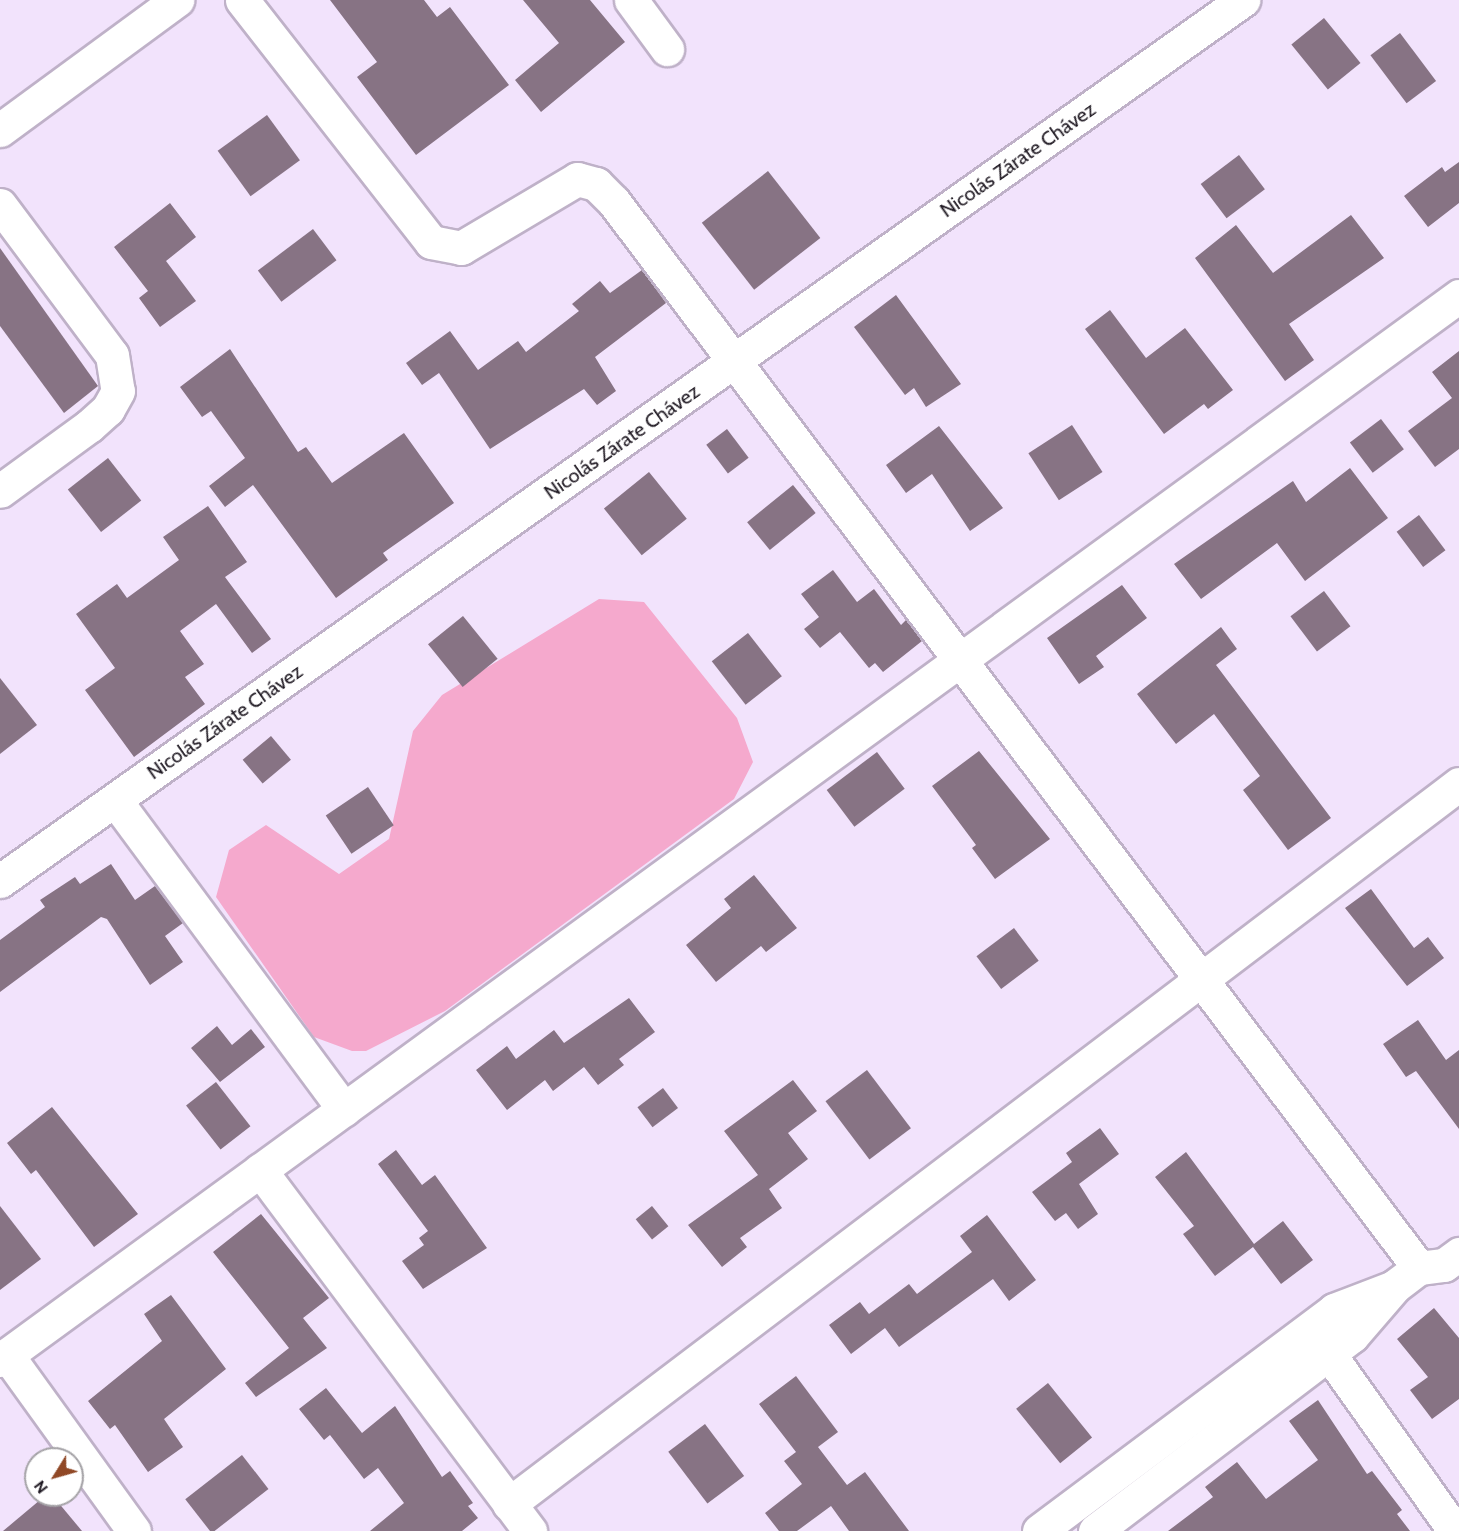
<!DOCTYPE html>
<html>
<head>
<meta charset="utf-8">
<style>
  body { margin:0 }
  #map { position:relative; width:1459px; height:1531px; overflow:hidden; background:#f2e3fc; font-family:Cabin,sans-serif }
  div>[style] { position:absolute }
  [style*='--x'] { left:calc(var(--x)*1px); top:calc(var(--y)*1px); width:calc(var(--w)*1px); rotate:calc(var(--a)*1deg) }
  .green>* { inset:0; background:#f5a9cd }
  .building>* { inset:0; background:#877384; transform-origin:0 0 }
  .roads { filter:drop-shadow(2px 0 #bfb1c8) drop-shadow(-2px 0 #bfb1c8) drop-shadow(0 2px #bfb1c8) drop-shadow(0 -2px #bfb1c8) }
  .minor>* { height:33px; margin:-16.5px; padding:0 16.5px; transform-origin:16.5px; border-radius:16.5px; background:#fff }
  span { translate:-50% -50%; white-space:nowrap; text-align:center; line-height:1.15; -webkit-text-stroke:4.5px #fff; paint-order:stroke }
  .street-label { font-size:20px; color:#1f1922 }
  .north { position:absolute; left:24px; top:1447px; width:60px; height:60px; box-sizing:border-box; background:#fff; border:2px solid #a5a3a7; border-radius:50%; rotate:233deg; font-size:16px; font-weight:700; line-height:24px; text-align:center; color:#1f1922 }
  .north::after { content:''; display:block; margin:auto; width:21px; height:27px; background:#904826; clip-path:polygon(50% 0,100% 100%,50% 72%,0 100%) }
</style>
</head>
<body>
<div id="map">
  <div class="green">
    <div style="clip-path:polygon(599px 599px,644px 602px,737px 718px,753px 762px,734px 799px,445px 1011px,366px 1051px,352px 1051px,314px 1037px,216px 897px,229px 850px,266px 825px,339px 874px,389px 839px,413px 731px,442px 695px)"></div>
  </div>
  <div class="building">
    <div style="clip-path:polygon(330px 0,424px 0,437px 17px,450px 7px,509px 85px,416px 155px,357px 77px,377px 62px)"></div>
    <div style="clip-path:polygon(523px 0,590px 0,625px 42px,541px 112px,515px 80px,559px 43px)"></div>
    <div style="left:1324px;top:18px;width:58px;height:42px;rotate:51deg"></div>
    <div style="left:1400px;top:33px;width:60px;height:37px;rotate:53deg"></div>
    <div style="left:267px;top:115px;width:56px;height:61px;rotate:54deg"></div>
    <div style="left:1239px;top:155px;width:43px;height:48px;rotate:53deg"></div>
    <div style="clip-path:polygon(1459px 162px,1459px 203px,1428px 227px,1404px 196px,1442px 167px,1445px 172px)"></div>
    <div style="left:768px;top:171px;width:85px;height:84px;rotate:52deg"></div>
    <div style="clip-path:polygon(170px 203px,196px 237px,166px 261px,196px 301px,160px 327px,139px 298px,148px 291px,114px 247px)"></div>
    <div style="clip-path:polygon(1351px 215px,1384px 258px,1289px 324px,1314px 360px,1285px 381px,1195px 258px,1236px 225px,1273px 273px)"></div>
    <div style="left:313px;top:229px;width:39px;height:69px;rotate:53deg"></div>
    <div style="clip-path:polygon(0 248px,98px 386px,64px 413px,0 326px)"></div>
    <div style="clip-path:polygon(642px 270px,666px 303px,595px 357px,616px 391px,597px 405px,584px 389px,490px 449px,439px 373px,422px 385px,406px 363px,450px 331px,478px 370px,518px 341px,526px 352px,579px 311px,572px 304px,600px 281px,610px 293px)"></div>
    <div style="clip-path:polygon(896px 295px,961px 384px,926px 407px,914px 388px,905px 395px,854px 327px)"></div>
    <div style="clip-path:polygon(1110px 310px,1146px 358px,1185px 328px,1233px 390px,1208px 409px,1204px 404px,1164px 434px,1085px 329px)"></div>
    <div style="clip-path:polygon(230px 349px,298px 452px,306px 447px,332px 483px,404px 433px,454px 503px,383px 553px,388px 560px,336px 598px,253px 485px,225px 507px,209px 486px,245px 458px,211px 411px,202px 417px,180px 387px)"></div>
    <div style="clip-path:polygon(1459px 351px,1459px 449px,1435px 467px,1408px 431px,1452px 398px,1432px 372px)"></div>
    <div style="left:1381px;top:419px;width:38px;height:39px;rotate:53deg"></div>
    <div style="left:1072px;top:425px;width:56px;height:52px;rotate:57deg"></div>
    <div style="clip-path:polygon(939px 426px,1003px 508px,970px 531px,932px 474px,906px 493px,886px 465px)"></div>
    <div style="left:727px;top:429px;width:36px;height:26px;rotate:53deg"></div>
    <div style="left:108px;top:458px;width:54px;height:51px;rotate:52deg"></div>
    <div style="clip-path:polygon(1350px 468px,1388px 518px,1305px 581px,1277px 543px,1201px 599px,1174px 564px,1293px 481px,1306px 502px)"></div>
    <div style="left:649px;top:472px;width:60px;height:58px;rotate:51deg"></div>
    <div style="left:793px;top:485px;width:36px;height:59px;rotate:51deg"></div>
    <div style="clip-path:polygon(208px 506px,247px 562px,225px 577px,271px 639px,252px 653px,216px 604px,180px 631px,204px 664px,185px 677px,205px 704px,134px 757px,85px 690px,115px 668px,76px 614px,117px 584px,127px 598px,179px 560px,163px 537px)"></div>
    <div style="left:1419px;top:515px;width:44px;height:28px;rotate:53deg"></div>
    <div style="clip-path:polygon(833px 570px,857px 602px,874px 589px,901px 625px,906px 620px,922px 641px,883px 672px,875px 663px,869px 668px,840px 632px,820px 648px,804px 629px,819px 617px,801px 594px)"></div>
    <div style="clip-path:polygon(1122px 585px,1147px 618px,1096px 656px,1104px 667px,1079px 684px,1047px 638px)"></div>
    <div style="left:1324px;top:591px;width:44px;height:42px;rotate:53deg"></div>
    <div style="left:463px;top:616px;width:55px;height:45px;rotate:51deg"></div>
    <div style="clip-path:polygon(1221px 627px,1237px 649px,1216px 665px,1331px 818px,1288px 850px,1243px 790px,1260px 776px,1214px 714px,1176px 744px,1137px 694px)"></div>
    <div style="left:748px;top:633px;width:55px;height:46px;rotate:52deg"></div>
    <div style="clip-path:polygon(0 678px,37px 725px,0 754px)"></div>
    <div style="left:271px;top:736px;width:31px;height:37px;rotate:50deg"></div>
    <div style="clip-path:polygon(979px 751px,1050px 839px,995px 879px,972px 848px,976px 845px,932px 786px)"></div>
    <div style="left:877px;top:752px;width:46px;height:63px;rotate:53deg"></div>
    <div style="left:368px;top:787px;width:46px;height:51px;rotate:56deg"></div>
    <div style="clip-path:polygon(111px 864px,135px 900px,155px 886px,183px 923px,165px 936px,183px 962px,150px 985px,107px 919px,101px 917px,0 992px,0 940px,45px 907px,40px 900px,75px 877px,80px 884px)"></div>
    <div style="clip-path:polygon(754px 875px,797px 928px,766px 952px,761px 946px,716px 982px,686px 945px,731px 908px,724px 899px)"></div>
    <div style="clip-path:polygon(1371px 889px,1414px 948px,1428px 937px,1444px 958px,1407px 986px,1345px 908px)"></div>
    <div style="left:1014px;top:928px;width:41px;height:47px;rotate:53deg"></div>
    <div style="clip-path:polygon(629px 998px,655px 1032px,619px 1059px,624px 1065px,598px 1085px,584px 1067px,553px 1091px,545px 1080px,507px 1110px,476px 1070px,507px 1046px,516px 1059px,554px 1030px,564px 1043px)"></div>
    <div style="clip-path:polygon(1418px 1020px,1446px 1060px,1459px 1050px,1459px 1129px,1416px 1071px,1406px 1077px,1383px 1044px)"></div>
    <div style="clip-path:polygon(217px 1026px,232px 1045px,251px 1029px,265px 1047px,220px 1082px,191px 1048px)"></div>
    <div style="left:867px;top:1070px;width:73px;height:52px;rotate:53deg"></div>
    <div style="clip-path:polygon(793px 1080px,817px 1111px,788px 1133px,808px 1159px,769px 1189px,782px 1208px,740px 1238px,747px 1247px,722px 1267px,688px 1225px,758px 1175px,724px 1131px)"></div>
    <div style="left:216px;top:1082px;width:56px;height:38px;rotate:52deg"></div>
    <div style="left:663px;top:1088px;width:25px;height:32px;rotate:53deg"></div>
    <div style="clip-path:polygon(52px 1107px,138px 1214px,94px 1247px,36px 1170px,31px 1174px,7px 1143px)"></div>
    <div style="clip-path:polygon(1100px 1128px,1119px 1154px,1079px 1184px,1098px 1214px,1078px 1229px,1066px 1213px,1055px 1221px,1032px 1192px,1072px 1162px,1066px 1153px)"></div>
    <div style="clip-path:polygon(396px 1150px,422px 1185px,435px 1175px,487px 1248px,423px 1289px,402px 1261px,424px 1245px,419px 1238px,428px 1231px,378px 1164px)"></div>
    <div style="clip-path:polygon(1186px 1152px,1254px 1244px,1283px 1221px,1313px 1260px,1281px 1284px,1253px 1247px,1215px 1276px,1183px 1234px,1194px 1226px,1155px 1177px)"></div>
    <div style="clip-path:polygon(0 1206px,41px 1259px,0 1290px)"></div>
    <div style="left:652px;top:1206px;width:26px;height:21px;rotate:51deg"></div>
    <div style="clip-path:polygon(261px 1214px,329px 1298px,303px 1318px,327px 1348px,256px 1397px,245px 1383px,289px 1348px,213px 1252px)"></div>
    <div style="clip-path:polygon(987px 1215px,1036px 1280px,1009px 1301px,993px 1279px,899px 1347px,885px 1328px,851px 1354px,829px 1325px,860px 1302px,869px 1314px,909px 1284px,917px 1294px,972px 1252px,960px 1236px)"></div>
    <div style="clip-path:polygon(171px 1295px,226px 1369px,164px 1419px,183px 1447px,148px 1472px,115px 1425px,110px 1429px,88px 1401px,162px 1341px,144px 1314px)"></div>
    <div style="clip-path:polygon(1434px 1308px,1459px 1338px,1459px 1399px,1432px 1419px,1410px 1390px,1428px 1377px,1397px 1339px)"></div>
    <div style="clip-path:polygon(796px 1376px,838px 1432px,818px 1447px,847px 1485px,865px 1472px,909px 1531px,849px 1531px,831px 1506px,797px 1531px,779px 1531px,765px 1513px,802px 1484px,784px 1461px,796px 1452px,759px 1404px)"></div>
    <div style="left:1048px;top:1383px;width:70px;height:41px;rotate:51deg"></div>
    <div style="clip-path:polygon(326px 1388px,362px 1433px,395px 1406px,442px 1477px,450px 1471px,473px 1503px,468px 1506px,478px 1518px,462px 1531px,370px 1531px,404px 1503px,378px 1468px,364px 1479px,330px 1435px,324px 1440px,299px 1409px)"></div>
    <div style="clip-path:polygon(1318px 1400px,1367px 1474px,1372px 1471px,1402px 1510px,1397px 1514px,1410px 1531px,1168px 1531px,1213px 1497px,1205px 1487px,1237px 1462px,1266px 1499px,1318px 1460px,1289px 1421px)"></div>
    <div style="left:705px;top:1424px;width:65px;height:46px;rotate:53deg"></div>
    <div style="left:242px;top:1455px;width:43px;height:72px;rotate:52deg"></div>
    <div style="clip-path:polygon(46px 1495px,52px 1495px,82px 1531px,3px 1531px)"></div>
  </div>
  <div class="roads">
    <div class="minor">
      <div style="--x:242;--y:0;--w:307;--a:52"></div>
      <div style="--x:431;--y:242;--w:31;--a:11"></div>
      <div style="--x:461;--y:248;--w:135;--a:-30.7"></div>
      <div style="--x:577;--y:179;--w:20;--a:15"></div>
      <div style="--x:596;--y:184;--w:25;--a:45"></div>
      <div style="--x:614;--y:202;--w:1336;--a:52.94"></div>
      <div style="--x:631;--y:0;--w:61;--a:53.7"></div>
      <div style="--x:0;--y:130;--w:220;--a:-36.3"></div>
      <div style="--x:0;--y:205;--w:187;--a:53.3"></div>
      <div style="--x:112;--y:355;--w:36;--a:81"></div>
      <div style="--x:118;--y:391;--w:21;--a:119"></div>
      <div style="--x:108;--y:409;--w:25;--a:138"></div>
      <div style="--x:89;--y:426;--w:110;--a:143.9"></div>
      <div style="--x:115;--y:800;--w:385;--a:53.5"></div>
      <div style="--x:0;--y:881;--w:1524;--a:-35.33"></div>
      <div style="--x:260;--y:1170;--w:451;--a:53.2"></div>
      <div style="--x:1317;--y:1337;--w:238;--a:54.6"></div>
      <div style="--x:7;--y:1355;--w:217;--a:54.2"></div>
      <div style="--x:0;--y:1360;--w:1806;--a:-36.1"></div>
      <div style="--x:509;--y:1504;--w:1192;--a:-37.16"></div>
      <div style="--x:1039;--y:1531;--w:369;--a:-36.8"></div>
      <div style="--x:1334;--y:1310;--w:61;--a:-21.1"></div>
      <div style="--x:1095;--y:1531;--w:323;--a:-37.2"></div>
      <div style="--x:1352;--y:1336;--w:66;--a:-49.3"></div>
      <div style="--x:1395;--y:1286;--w:30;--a:-37"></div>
      <div style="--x:1419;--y:1268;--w:25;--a:-7"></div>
      <div style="--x:1444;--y:1265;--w:19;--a:-36"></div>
    </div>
  </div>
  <div class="street-label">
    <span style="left:1018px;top:160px;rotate:-35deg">Nicolás Zárate Chávez</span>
    <span style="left:622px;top:442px;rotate:-35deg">Nicolás Zárate Chávez</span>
    <span style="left:225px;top:722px;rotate:-35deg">Nicolás Zárate Chávez</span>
  </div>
  <div class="north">N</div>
</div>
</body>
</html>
